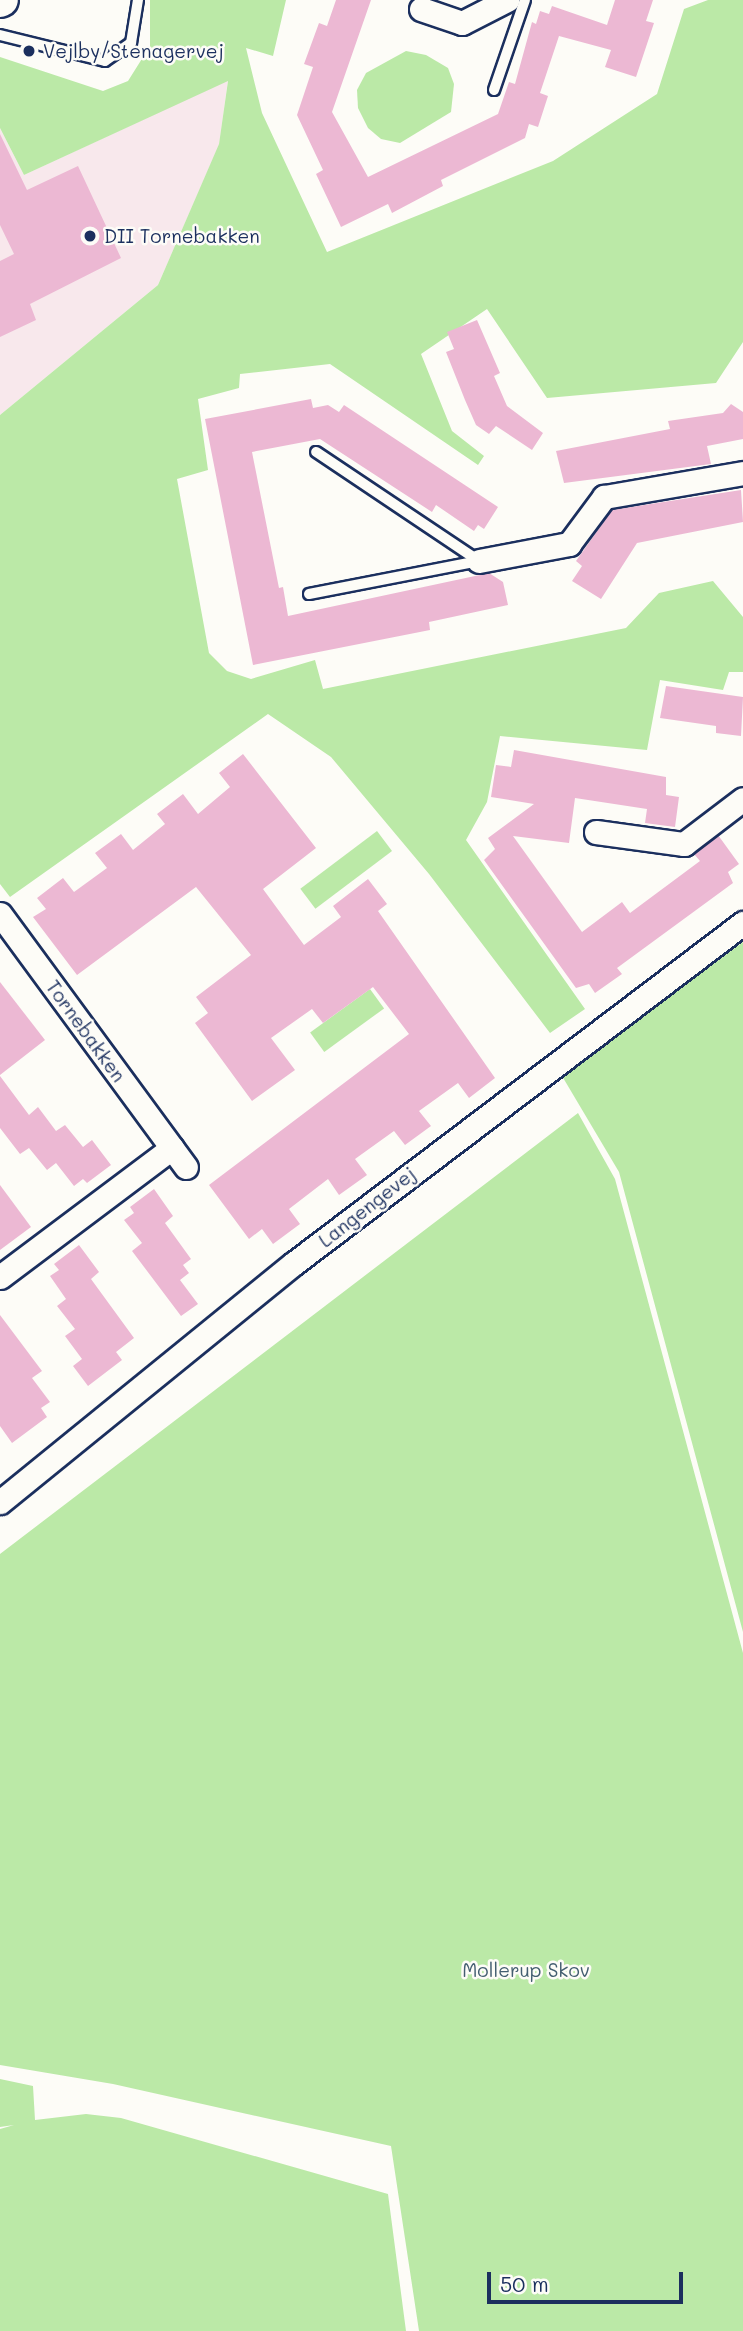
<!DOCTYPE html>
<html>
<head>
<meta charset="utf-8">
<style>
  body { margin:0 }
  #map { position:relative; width:743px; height:2331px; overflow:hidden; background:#fdfcf7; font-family:Mali,sans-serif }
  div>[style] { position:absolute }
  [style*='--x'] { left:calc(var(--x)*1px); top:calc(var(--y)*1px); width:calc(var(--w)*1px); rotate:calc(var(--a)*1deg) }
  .built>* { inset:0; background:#f8e8ec }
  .green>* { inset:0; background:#bbe9a7; transform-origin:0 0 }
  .building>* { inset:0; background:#ecb8d3 }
  .roads { filter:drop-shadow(2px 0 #1b2f5e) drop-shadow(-2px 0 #1b2f5e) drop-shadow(0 2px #1b2f5e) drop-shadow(0 -2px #1b2f5e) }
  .lane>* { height:10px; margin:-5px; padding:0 5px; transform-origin:5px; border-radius:5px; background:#fdfcf7 }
  .street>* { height:23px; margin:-11.5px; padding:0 11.5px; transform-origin:11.5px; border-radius:11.5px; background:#fdfcf7 }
  .secondary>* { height:32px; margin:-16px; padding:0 16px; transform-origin:16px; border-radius:16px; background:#fdfcf7 }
  .dots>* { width:19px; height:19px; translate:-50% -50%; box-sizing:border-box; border:4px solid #fdfcf7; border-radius:50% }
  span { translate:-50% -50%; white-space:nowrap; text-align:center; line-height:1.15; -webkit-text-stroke:5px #fdfcf7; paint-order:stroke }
  .poi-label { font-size:19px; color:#1b2f5e }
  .left { translate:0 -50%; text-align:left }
  .street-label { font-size:19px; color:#1b2f5e }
  .park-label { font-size:19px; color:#435e70 }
  .scale { position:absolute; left:487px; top:2272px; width:196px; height:32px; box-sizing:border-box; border:4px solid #1b2f5e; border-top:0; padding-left:9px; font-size:21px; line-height:24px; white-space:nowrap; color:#1b2f5e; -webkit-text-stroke:5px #fdfcf7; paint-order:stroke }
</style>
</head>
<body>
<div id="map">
  <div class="built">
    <div style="clip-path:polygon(228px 80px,219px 145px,158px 285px,0 415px,0 128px,24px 175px)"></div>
  </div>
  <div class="green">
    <div style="clip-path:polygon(150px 0,286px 0,273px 56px,246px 48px,262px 113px,327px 252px,553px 161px,657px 94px,684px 9px,708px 0,743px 0,743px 342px,716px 383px,547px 398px,487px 309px,421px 354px,452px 431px,484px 456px,478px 465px,330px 364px,240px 374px,239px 388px,198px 399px,208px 470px,177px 479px,209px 653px,227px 671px,251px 679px,315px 660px,323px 689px,626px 628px,659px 593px,713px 581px,743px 617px,743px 672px,729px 672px,723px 690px,660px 680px,647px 750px,500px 736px,487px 802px,466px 840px,585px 1009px,550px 1033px,429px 874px,331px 757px,268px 714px,10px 897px,0 884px,0 415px,158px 285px,219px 144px,228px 81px,24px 175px,0 128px,0 57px,103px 91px,128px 81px,150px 46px)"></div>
    <div style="clip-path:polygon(406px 51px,426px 55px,448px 68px,454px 84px,451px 112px,400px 143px,381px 139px,368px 128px,358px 108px,357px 90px,366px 73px)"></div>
    <div style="left:377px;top:831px;width:25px;height:96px;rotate:53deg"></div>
    <div style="clip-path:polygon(743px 942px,743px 1632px,619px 1172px,562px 1076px)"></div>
    <div style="left:370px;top:989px;width:24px;height:74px;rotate:54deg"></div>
    <div style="clip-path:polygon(578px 1113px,615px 1179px,743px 1653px,743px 2331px,419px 2331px,391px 2146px,113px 2084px,0 2065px,0 1554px)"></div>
    <div style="clip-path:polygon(0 2079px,33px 2086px,35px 2120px,86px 2114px,121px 2118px,388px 2194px,406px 2331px,0 2331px,0 2129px,14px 2125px,0 2127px)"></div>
  </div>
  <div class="building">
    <div style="clip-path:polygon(336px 0,371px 0,332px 112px,368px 177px,498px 114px,509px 82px,515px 84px,532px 22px,536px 24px,540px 11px,549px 14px,552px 6px,607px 25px,615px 0,653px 0,646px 21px,654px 23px,636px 77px,605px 67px,611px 50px,559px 36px,540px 93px,548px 96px,538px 127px,529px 124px,525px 138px,441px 180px,443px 186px,392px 213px,388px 204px,341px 227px,316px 174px,323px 170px,297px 115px,313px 67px,304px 64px,319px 23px,327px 26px)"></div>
    <div style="clip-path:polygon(0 134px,27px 190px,78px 166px,121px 258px,30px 304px,36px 320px,0 337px,0 261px,14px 254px,0 225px)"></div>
    <div style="clip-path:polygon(477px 320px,500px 373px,494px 376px,507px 406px,543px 433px,532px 450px,496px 426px,489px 434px,476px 425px,465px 400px,446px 352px,454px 349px,447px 332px)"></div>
    <div style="clip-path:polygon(311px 399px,313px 408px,328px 405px,339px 412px,344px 405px,498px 507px,484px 529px,478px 525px,474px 531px,436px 505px,432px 512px,320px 439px,252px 452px,279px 588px,283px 587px,288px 616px,489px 573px,503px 582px,508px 605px,429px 622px,430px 630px,253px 665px,205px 419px)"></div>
    <div style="clip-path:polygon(731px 404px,743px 412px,743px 439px,707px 446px,711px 464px,564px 483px,556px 451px,670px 429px,668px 421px,723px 413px)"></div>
    <div style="clip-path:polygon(741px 490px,743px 522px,637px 543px,601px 599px,572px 581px,582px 566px,576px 561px,612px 510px)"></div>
    <div style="clip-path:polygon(666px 686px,743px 697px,741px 736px,716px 733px,716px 726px,660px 718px)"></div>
    <div style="clip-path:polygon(514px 750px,666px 777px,666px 795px,679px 797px,675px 827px,645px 823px,647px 809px,575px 798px,569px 843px,513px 836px,582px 932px,622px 902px,630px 913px,700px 861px,694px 854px,718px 835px,739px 864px,728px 872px,733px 883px,617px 968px,622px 974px,595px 993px,589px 984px,576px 988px,484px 860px,495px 849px,488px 838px,534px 804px,491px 797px,496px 765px,511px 767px)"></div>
    <div style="clip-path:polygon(243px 754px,316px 848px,263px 889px,304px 945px,341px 917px,333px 906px,368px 879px,387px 904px,378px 911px,495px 1078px,469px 1098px,458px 1083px,419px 1111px,431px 1126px,405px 1145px,394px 1131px,355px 1159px,367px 1175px,339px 1195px,328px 1179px,289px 1209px,300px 1224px,273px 1244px,262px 1229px,249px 1239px,209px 1185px,409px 1034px,373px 987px,323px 1023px,312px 1009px,271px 1038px,295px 1070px,252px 1101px,195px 1023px,208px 1013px,196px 997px,251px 955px,196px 887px,77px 975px,33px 917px,46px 909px,37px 898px,63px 878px,74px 892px,107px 868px,95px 853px,121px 834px,133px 850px,165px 824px,157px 814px,183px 794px,198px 814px,230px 787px,219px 773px)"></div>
    <div style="clip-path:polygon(0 982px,45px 1040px,0 1075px)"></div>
    <div style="clip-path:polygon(0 1076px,29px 1115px,38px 1107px,56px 1131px,65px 1125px,83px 1147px,92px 1140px,111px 1165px,87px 1183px,83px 1179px,74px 1186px,56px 1163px,47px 1170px,29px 1148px,20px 1154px,0 1128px)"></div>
    <div style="clip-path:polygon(0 1185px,31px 1227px,0 1250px)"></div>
    <div style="clip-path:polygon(154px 1189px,173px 1216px,165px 1223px,191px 1259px,183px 1265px,189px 1273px,180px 1280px,198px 1304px,181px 1316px,132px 1251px,142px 1243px,124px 1220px,134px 1213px,130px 1207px)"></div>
    <div style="clip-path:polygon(79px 1245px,99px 1272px,91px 1279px,134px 1338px,116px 1352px,122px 1360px,88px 1386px,73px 1366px,82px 1359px,65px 1336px,75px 1329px,57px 1306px,66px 1299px,50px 1276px,59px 1270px,54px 1264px)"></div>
    <div style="clip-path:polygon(0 1315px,42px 1371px,32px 1378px,50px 1402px,41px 1408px,47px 1417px,12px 1443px,0 1426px)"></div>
  </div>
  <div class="roads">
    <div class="lane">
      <div style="--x:0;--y:35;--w:108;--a:13.9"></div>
      <div style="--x:105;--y:61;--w:32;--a:-35"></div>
      <div style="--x:131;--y:43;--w:44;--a:-80.8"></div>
      <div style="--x:494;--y:90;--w:95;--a:-71"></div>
      <div style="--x:309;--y:594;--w:173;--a:-11"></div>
      <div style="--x:479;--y:561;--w:196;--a:-146.2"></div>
    </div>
    <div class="street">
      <div style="--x:421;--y:9;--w:43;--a:18.9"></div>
      <div style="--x:462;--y:23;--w:51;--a:-27.1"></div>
      <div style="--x:479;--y:561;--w:92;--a:-10.7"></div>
      <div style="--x:569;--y:544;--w:59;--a:-53.3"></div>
      <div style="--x:604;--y:497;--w:141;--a:-9.8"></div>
      <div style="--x:596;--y:832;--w:89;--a:7.8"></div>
      <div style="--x:684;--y:844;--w:74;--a:-37.3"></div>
      <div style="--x:0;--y:914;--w:314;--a:53.7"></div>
      <div style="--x:0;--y:1277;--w:215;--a:-36.9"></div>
      <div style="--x:0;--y:1502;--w:377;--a:-39.1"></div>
      <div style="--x:293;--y:1264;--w:565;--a:-37.15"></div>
    </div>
    <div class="secondary">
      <div style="--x:0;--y:1;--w:2;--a:-27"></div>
    </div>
  </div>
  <div class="dots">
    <div style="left:29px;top:51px;background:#1b2f5e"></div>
    <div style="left:90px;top:236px;background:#1b2f5e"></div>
  </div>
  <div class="poi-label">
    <span class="left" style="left:43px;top:51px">Vejlby/Stenagervej</span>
    <span class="left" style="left:104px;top:236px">DII Tornebakken</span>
  </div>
  <div class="street-label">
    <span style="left:86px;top:1031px;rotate:54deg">Tornebakken</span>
    <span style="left:367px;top:1207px;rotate:-38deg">Langengevej</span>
  </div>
  <div class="park-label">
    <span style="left:526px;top:1970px">Mollerup Skov</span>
  </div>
  <div class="scale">50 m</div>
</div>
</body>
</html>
